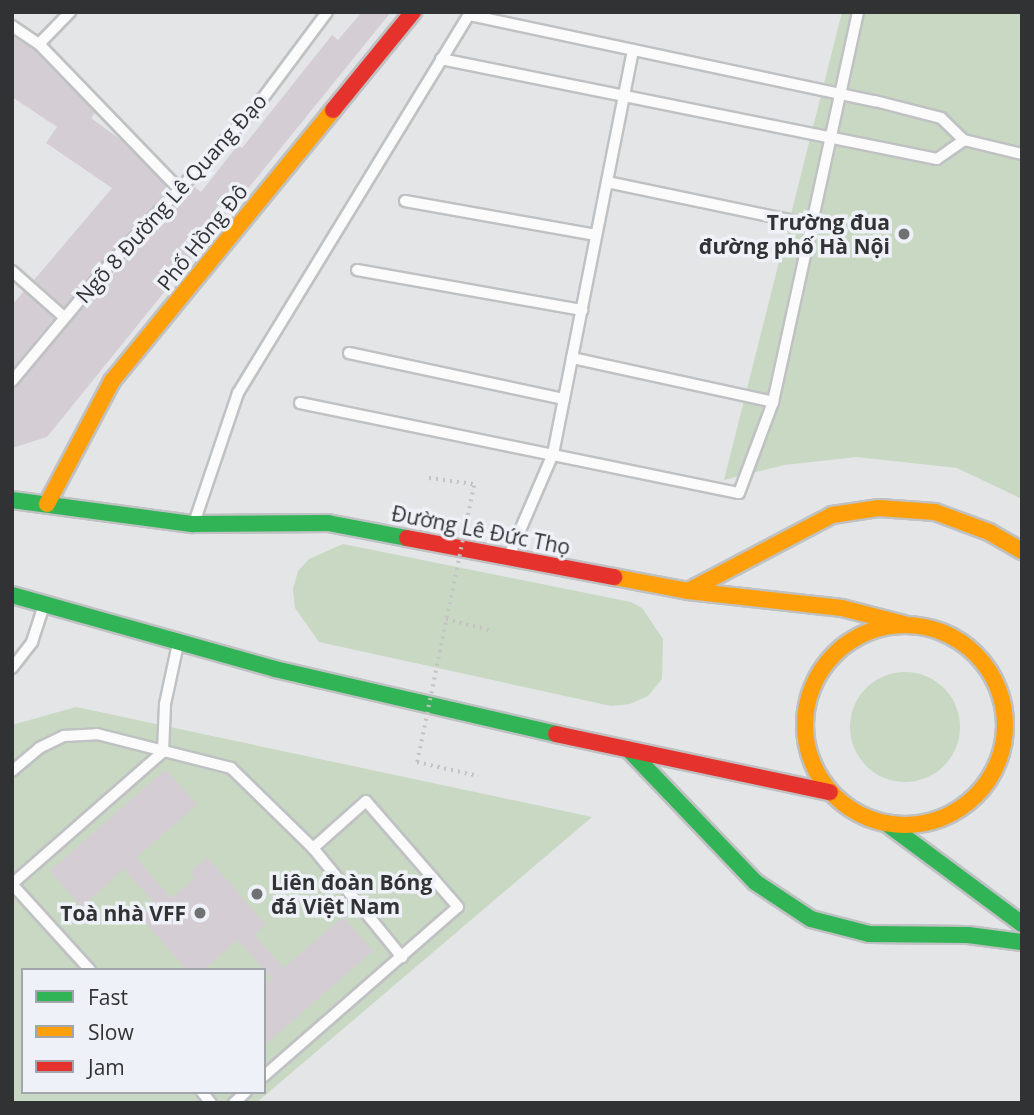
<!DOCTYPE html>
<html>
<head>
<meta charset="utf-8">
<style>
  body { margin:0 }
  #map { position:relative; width:1034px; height:1115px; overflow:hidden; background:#e3e5e7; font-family:"Open Sans",sans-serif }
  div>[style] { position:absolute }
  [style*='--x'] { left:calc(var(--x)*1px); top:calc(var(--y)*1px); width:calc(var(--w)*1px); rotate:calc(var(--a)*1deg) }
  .green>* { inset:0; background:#c9d8c2 }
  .round { border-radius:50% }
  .building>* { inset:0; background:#d5cdd4 }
  .path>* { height:3.5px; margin-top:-1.75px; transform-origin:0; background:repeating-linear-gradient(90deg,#c3c3c4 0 2px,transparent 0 7px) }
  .roads { filter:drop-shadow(2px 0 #bfc1c3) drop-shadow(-2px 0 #bfc1c3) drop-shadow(0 2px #bfc1c3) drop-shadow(0 -2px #bfc1c3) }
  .lane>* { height:10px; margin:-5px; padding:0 5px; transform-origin:5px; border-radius:5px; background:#fbfbfb }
  .fast>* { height:16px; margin:-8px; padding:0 8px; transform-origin:8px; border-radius:8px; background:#30b455 }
  .slow>* { height:16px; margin:-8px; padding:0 8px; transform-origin:8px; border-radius:8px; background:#ff9f0a }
  .slow>.ring { margin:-8px; padding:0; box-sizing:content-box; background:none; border:16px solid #ff9f0a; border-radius:50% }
  .jam>* { height:16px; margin:-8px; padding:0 8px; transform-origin:8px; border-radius:8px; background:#e5322d }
  .path-bridge>* { height:3.5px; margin-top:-1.75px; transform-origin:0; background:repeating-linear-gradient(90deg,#c3c3c4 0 2px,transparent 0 7px) }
  .dots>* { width:19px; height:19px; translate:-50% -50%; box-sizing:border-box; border:4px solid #eef1f7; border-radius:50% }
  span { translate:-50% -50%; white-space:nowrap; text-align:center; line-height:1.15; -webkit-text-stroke:7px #eef1f7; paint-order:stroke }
  .street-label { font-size:21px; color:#313234 }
  .poi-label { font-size:21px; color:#313234; font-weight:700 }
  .right { translate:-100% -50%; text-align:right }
  .left { translate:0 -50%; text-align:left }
  .frame { position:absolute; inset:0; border:14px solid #313234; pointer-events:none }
  .legend { position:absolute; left:21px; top:968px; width:245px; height:126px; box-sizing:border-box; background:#eef1f7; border:2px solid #a2a5a9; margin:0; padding:9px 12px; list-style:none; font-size:21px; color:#313234 }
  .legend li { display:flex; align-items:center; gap:14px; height:35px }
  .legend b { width:35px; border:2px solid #a2a5a9 }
</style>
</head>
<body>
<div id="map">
  <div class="green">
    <div style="clip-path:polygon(842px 12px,1022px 12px,1022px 499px,957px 468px,857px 457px,784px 465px,724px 480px)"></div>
    <div style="clip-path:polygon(343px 544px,631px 602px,642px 608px,663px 639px,662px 679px,648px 696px,630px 704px,611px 706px,319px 642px,295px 608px,293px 589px,298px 571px,309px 559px)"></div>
    <div class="round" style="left:850px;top:672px;width:110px;height:110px"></div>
    <div style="clip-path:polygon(evenodd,76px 707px,592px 817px,256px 1103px,12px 1103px,12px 725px,76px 707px,23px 970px,264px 970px,264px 1092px,23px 1092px,23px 970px)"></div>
  </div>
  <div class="building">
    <div style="clip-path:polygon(362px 12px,391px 12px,47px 437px,12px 448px,12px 388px,181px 198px,195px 187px,201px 192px,238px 145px,242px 148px,332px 35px,338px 40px)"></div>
    <div style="clip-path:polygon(14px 36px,34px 50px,95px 113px,91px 118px,121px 140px,169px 189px,64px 307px,34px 280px,112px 188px,46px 143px,57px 127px,12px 97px)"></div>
    <div style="clip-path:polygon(24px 291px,54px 318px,12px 369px,12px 305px)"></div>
    <div style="clip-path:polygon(166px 769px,197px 805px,136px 858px,171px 898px,195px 878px,190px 872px,207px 857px,266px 925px,254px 935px,284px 968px,343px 917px,373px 951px,264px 1046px,264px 985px,272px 979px,238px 940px,203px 970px,187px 970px,140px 917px,155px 904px,124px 869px,81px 907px,50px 871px)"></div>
  </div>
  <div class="path">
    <div style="--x:429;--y:478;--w:45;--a:7.6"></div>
    <div style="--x:446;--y:619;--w:49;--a:14.3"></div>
    <div style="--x:417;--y:762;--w:63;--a:12.9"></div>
  </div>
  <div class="roads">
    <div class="lane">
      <div style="--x:469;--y:15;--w:415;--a:12"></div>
      <div style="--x:875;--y:101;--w:68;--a:14.4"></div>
      <div style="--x:941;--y:118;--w:32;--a:44"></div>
      <div style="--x:964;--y:140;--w:60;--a:13.6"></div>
      <div style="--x:12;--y:26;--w:32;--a:34"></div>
      <div style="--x:39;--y:44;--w:204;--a:46"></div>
      <div style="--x:39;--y:44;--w:45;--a:-45.9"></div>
      <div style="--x:441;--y:59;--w:506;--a:11.4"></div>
      <div style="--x:937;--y:159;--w:33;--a:-35"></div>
      <div style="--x:607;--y:182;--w:209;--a:11.8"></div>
      <div style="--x:405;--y:201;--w:194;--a:10.1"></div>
      <div style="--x:357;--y:270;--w:229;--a:10.1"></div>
      <div style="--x:12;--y:271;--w:69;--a:41.5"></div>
      <div style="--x:349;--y:353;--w:220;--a:12.1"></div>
      <div style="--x:572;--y:358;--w:206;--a:12.3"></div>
      <div style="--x:12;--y:381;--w:150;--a:-50.1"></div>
      <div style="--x:108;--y:266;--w:219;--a:-47"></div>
      <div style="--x:257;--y:106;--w:117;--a:-53.3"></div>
      <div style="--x:300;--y:403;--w:448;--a:11.6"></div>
      <div style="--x:739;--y:493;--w:97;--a:-69.5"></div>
      <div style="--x:773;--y:402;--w:399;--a:-77.7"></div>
      <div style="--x:195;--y:520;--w:134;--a:-71.3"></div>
      <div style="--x:238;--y:393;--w:447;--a:-58.6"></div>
      <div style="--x:509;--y:556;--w:111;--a:-66.7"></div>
      <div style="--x:553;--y:454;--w:412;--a:-78.8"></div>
      <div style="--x:12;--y:668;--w:33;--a:-52"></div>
      <div style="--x:32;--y:642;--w:39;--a:-72"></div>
      <div style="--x:12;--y:771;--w:35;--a:-40"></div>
      <div style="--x:39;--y:748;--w:28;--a:-26"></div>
      <div style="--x:64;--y:736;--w:33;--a:-3"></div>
      <div style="--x:97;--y:734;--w:138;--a:14.2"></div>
      <div style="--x:231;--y:768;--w:115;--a:44.3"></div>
      <div style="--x:313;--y:848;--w:141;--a:50.8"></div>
      <div style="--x:12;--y:884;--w:201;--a:-41.2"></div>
      <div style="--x:163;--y:752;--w:48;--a:-87.6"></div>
      <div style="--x:165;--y:704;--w:61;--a:-77.8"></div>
      <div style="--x:12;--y:884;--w:116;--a:47.8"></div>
      <div style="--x:264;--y:1076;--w:257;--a:-41.1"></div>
      <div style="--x:458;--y:907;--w:140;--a:-131"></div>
      <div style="--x:366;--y:801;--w:71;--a:138.4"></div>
      <div style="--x:202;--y:1092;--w:14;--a:51"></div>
      <div style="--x:234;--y:1103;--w:16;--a:-43"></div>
    </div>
    <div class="fast">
      <div style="--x:12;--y:500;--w:183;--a:7.6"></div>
      <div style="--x:193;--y:524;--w:135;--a:-0.4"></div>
      <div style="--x:328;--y:523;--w:80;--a:10.8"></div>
      <div style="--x:12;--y:595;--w:273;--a:15.7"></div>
      <div style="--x:275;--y:669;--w:288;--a:13"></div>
      <div style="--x:629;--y:750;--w:182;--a:46.3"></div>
      <div style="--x:755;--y:882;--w:67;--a:33.5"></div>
      <div style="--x:811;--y:919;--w:60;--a:14.5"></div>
      <div style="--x:869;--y:934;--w:99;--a:0.6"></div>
      <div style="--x:968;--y:935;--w:54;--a:7.4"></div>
      <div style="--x:886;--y:823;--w:169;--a:36.6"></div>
    </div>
    <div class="slow">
      <div style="--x:47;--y:504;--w:139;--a:-62.1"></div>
      <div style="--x:112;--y:381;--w:350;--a:-50.8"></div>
      <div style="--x:614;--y:577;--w:75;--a:10.7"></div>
      <div style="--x:688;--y:591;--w:155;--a:6.3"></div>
      <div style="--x:842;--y:608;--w:64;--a:14.5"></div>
      <div style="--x:688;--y:591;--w:163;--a:-27.8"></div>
      <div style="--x:832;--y:515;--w:48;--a:-8.5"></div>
      <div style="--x:879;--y:508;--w:56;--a:4.1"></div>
      <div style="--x:935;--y:512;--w:58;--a:20.3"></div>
      <div style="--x:989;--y:532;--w:38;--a:30"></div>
      <div class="ring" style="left:805px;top:625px;width:184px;height:184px"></div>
    </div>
    <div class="jam">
      <div style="--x:333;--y:110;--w:127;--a:-50.8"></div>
      <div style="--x:407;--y:538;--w:211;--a:10.7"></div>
      <div style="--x:556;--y:734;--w:280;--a:12"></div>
    </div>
  </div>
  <div class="path-bridge">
    <div style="--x:417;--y:762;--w:284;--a:-78.4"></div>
  </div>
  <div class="dots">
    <div style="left:904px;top:234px;background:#6f7173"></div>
    <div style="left:257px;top:894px;background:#6f7173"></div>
    <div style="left:200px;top:913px;background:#6f7173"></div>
  </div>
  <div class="street-label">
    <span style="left:171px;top:198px;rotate:-48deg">Ngõ 8 Đường Lê Quang Đạo</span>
    <span style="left:202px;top:237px;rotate:-51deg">Phố Hồng Đô</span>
    <span style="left:481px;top:530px;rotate:11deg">Đường Lê Đức Thọ</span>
  </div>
  <div class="poi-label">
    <span class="right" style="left:890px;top:234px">Trường đua<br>đường phố Hà Nội</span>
    <span class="left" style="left:271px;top:894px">Liên đoàn Bóng<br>đá Việt Nam</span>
    <span class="right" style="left:186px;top:913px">Toà nhà VFF</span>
  </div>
  <div class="frame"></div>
  <ul class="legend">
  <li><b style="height:9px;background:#30b455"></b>Fast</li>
  <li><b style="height:9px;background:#ff9f0a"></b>Slow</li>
  <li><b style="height:9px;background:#e5322d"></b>Jam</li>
  </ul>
</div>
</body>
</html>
